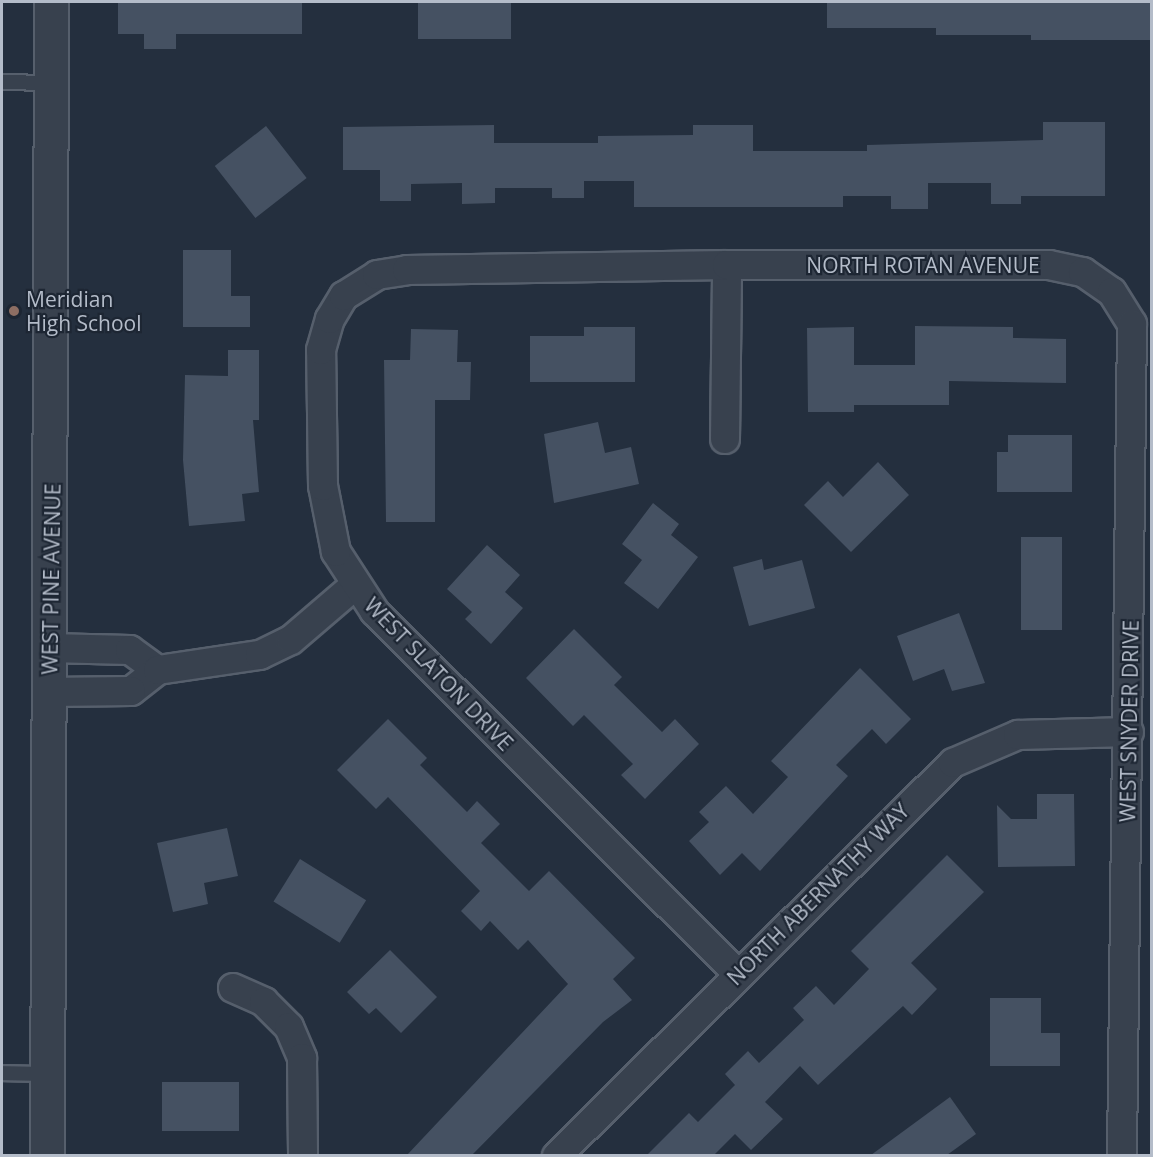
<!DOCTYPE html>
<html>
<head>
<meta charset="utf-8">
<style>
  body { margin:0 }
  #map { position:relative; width:1153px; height:1157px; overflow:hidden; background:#242f3e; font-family:"Open Sans",sans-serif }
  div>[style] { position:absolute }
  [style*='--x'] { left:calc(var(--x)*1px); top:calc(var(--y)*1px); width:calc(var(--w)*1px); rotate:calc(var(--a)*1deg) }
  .building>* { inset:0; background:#455162; transform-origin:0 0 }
  .roads { filter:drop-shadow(2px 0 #565f6c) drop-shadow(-2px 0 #565f6c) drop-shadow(0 2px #565f6c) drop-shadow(0 -2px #565f6c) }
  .service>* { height:14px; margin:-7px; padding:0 7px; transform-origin:7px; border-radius:7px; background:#38414e }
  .minor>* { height:28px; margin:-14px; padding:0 14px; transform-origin:14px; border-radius:14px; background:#38414e }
  .tertiary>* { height:33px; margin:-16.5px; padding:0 16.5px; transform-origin:16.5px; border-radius:16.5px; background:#38414e }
  .dots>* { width:16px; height:16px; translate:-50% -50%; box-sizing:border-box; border:3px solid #1d2633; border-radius:50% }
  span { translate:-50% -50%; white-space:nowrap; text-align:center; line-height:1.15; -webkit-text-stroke:4.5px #1d2633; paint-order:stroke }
  .street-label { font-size:21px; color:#b4bcc9 }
  .poi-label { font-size:21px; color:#b4bcc9 }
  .left { translate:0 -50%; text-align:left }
  .frame { position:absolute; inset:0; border:3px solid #b4bcc9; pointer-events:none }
</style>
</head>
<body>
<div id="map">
  <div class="building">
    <div style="clip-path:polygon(118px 2px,302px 2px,302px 34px,176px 34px,176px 49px,144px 49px,144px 34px,118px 34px)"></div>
    <div style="left:418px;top:2px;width:93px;height:37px"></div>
    <div style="clip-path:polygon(827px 2px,1152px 2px,1152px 40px,1031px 40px,1031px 35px,936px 35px,936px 28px,827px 28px)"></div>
    <div style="clip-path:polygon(1043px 122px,1105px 122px,1105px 196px,1021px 196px,1021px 204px,991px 204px,991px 183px,928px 183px,928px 209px,891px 209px,891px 196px,843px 196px,843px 207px,634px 207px,634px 181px,584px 181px,584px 198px,552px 198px,552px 188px,495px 188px,495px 203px,462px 204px,462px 183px,411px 184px,411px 201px,380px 201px,380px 170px,343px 170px,343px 127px,494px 125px,494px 143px,598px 143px,598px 136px,693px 135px,693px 125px,753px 125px,753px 151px,867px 151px,867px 145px,1043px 140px)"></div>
    <div style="left:266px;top:126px;width:66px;height:65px;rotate:52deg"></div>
    <div style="clip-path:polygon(183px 250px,231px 250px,231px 296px,250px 296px,250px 327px,183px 327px)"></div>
    <div style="clip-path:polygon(915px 326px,1013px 327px,1013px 338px,1066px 339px,1066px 383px,949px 381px,949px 405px,854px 405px,854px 412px,808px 412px,807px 328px,854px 327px,854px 365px,915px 365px)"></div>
    <div style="clip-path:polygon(584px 327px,635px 327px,635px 382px,530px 382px,530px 336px,584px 336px)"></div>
    <div style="clip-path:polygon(411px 329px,458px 330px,457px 362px,471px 362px,470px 400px,435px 400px,435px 522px,386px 522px,384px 360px,410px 360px)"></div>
    <div style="clip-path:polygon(228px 350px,259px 350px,259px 420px,253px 420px,259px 492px,242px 494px,245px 521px,189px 526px,183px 460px,185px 375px,228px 376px)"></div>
    <div style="clip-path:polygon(598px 422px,605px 453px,631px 447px,639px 484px,554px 503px,544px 434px)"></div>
    <div style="clip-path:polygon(1008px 435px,1072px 435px,1072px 492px,997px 492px,997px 452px,1008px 452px)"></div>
    <div style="clip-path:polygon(878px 462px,909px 495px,851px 552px,804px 505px,828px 481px,843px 497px)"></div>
    <div style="clip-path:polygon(653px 503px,679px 524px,671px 535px,698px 557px,658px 609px,624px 583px,642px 560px,622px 544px)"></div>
    <div style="left:1021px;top:537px;width:41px;height:93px"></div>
    <div style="clip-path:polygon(487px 545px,520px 575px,505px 592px,523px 608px,491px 644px,465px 619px,472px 612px,447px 589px)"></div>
    <div style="clip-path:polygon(762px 559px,764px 570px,802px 560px,815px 608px,749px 626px,733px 567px)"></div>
    <div style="clip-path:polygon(959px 613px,985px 683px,952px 691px,944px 669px,913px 681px,897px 636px)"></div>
    <div style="clip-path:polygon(574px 629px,622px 677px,614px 685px,662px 732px,675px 719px,699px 744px,645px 799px,621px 775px,633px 764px,584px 715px,573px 726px,526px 678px)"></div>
    <div style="clip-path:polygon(860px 668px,911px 719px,886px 744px,872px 729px,836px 765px,848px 776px,760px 871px,742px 853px,720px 875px,689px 841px,709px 822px,699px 812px,726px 786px,753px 814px,788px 777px,771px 761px)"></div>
    <div style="clip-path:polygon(388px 719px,427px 758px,420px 765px,467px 812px,477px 801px,500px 824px,481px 843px,529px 891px,549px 871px,635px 958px,613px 979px,632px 1000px,603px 1022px,472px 1155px,407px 1155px,568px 984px,528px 940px,518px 950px,490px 921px,481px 931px,461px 911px,480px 891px,388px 797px,376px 809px,337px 770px)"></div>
    <div style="clip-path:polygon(1037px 794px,1074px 794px,1075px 866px,998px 867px,997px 805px,1011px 819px,1037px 819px)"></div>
    <div style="clip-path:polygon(227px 828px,238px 876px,204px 883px,208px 904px,173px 912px,157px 843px)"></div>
    <div style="clip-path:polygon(947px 855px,984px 892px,911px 963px,937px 989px,912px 1015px,903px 1006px,818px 1085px,800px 1066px,765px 1102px,783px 1119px,751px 1150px,735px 1134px,714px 1155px,647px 1155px,689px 1113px,698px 1122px,735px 1085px,725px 1074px,748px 1051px,759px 1063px,804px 1020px,793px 1008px,816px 986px,834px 1005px,869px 969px,851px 951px)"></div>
    <div style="left:300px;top:859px;width:78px;height:50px;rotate:32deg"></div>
    <div style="clip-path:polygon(390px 950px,437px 997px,401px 1033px,376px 1008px,369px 1014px,347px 992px)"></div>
    <div style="clip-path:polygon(990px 998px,1041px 998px,1041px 1033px,1060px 1033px,1060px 1066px,990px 1066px)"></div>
    <div style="left:162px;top:1082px;width:77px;height:49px"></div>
    <div style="clip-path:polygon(950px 1097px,976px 1134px,947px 1155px,871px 1155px)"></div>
  </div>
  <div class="roads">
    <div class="service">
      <div style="--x:2;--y:82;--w:48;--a:1.2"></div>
      <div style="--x:2;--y:1073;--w:45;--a:1.3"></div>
    </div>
    <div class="minor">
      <div style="--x:725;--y:439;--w:174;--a:-89.3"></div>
      <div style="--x:49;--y:648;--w:81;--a:1.4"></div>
      <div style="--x:130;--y:650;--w:34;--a:36"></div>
      <div style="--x:158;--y:670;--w:34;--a:142"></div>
      <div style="--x:131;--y:691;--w:82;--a:179.3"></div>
      <div style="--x:158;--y:670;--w:103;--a:-8.4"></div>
      <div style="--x:260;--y:655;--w:34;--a:-26"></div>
      <div style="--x:291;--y:640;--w:83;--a:-40.6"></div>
      <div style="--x:738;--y:974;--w:513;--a:-135.08"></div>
      <div style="--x:375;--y:612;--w:72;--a:-123"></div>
      <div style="--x:336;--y:552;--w:67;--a:-101.1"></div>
      <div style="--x:323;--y:486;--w:136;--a:-90.8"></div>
      <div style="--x:321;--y:350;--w:32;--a:-74"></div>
      <div style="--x:330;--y:319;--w:27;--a:-59"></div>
      <div style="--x:344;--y:296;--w:39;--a:-32"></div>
      <div style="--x:377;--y:275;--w:30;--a:-9"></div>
      <div style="--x:407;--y:270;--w:320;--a:-0.9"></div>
      <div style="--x:727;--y:265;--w:322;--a:0"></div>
      <div style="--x:1049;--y:265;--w:35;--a:12"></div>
      <div style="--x:1083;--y:272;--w:35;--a:35"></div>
      <div style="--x:1112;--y:292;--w:38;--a:58"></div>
      <div style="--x:1132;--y:324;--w:832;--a:90.69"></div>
      <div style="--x:233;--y:988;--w:34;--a:24"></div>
      <div style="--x:264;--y:1002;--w:35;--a:45"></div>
      <div style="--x:289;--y:1027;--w:34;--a:67"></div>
      <div style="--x:302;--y:1058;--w:98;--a:89.4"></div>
      <div style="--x:557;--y:1156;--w:558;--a:-44.78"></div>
      <div style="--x:953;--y:763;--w:71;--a:-23.3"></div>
      <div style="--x:1018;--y:735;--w:111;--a:-1.5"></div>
    </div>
    <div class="tertiary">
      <div style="--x:47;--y:1156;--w:1154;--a:-89.8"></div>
    </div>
  </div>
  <div class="dots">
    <div style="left:14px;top:311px;background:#8d6e63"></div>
  </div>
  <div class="street-label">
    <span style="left:923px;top:265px">NORTH ROTAN AVENUE</span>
    <span style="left:51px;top:579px;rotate:-89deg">WEST PINE AVENUE</span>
    <span style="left:439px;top:674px;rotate:46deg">WEST SLATON DRIVE</span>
    <span style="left:1129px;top:721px;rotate:-89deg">WEST SNYDER DRIVE</span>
    <span style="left:818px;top:894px;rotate:-45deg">NORTH ABERNATHY WAY</span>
  </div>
  <div class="poi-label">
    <span class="left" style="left:26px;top:311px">Meridian<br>High School</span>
  </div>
  <div class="frame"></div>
</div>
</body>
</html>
